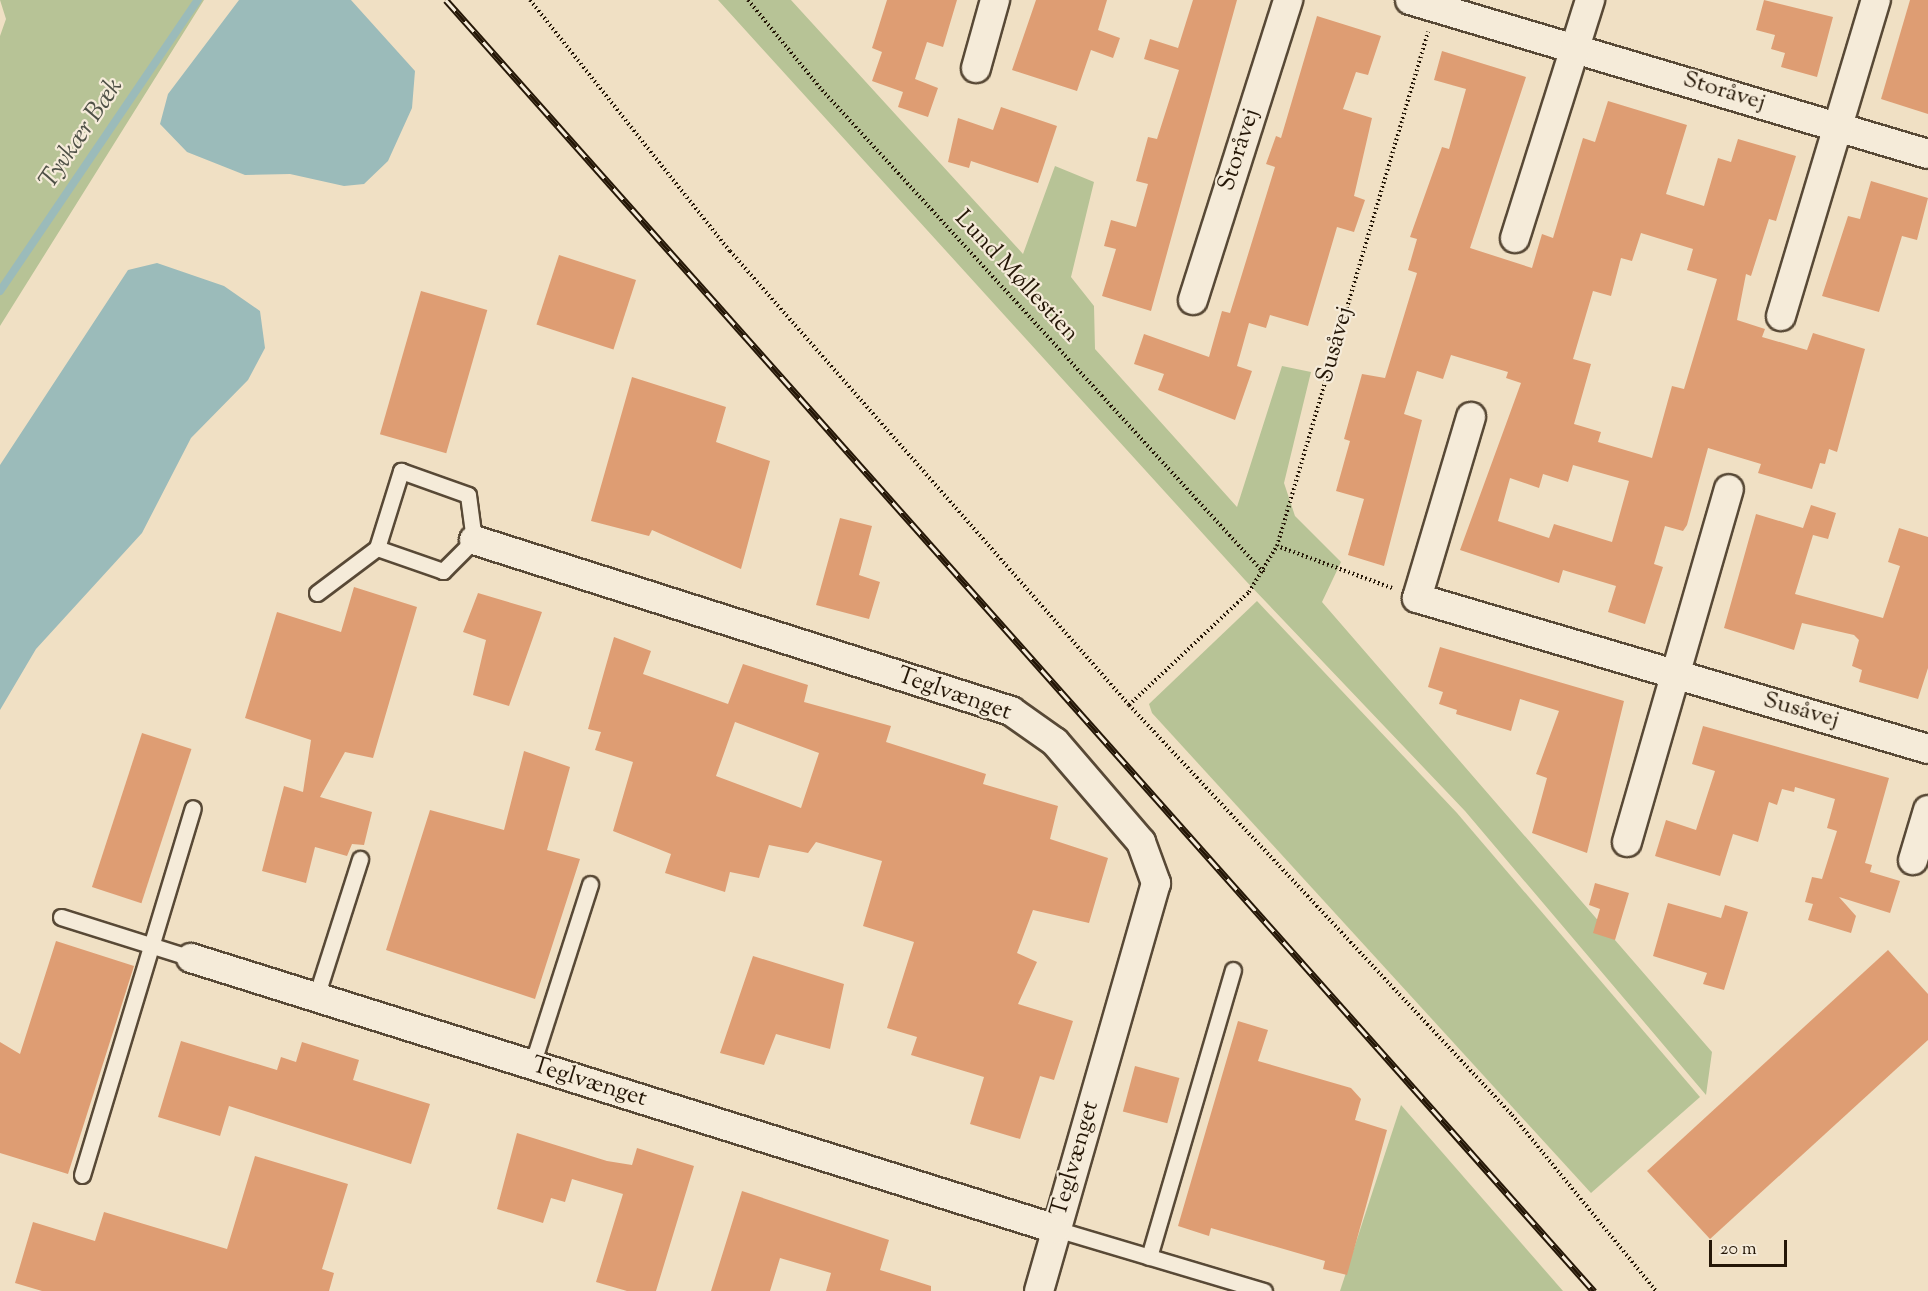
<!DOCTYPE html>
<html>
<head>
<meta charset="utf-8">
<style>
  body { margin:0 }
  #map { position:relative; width:1928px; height:1291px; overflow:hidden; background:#f0e0c4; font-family:"Sorts Mill Goudy",serif }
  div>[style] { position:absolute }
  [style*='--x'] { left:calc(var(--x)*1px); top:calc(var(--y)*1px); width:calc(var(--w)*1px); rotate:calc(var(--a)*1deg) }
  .green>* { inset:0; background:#b7c396 }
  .water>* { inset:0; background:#9bbbba }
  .stream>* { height:8px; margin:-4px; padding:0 4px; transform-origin:4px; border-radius:4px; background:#9bbbba }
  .building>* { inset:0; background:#de9d73; transform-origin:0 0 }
  .path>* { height:4px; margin-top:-2px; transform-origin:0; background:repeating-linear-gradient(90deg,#251707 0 1.5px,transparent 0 4.5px) }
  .roads { filter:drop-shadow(2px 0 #584936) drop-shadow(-2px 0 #584936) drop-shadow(0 2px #584936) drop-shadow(0 -2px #584936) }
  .lane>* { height:15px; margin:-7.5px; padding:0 7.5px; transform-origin:7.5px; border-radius:7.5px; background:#f5ebd9 }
  .street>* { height:28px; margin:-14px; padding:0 14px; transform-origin:14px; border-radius:14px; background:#f5ebd9 }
  .rail>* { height:7px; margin-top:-3.5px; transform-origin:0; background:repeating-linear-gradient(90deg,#f5ebd9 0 14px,#251707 0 28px); box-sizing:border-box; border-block:2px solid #251707 }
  span { translate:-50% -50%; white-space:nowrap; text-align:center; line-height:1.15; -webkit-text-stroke:4.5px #f5ebd9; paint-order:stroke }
  .street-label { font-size:24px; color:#251707 }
  .water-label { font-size:26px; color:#4e5046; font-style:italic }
  .scale { position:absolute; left:1709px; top:1240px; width:78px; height:27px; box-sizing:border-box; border:3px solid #251707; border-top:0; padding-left:8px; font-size:18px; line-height:21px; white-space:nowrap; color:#251707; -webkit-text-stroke:4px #f5ebd9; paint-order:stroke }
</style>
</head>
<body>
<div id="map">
  <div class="green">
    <div style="clip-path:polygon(0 0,204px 0,0 326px,0 36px,6px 19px)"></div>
    <div style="clip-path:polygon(718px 0,791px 0,1023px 254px,1055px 166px,1094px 182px,1071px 277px,1094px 306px,1095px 349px,1237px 507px,1282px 366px,1311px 372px,1284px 483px,1295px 516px,1341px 562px,1322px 602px,1712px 1052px,1706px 1095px,1465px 811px,1245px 580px)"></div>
    <div style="clip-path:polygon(1257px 601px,1457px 813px,1700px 1097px,1591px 1193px,1152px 713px,1149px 704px)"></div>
    <div style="clip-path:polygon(1401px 1105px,1563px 1291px,1340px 1291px)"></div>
  </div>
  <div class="water">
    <div style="clip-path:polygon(239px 0,351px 0,415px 71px,412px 108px,388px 161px,364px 184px,344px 186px,290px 174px,245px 175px,187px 152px,160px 124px,168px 94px)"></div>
    <div style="clip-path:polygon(157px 263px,224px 286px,260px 311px,265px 348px,248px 380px,191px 438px,142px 533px,36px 649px,0 710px,0 465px,128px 270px)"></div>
  </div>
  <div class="stream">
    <div style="--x:0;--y:291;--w:352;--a:-55.8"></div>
  </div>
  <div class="building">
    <div style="clip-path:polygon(887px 0,957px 0,943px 47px,927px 42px,915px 79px,938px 88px,928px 117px,898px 107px,903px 92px,872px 81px,882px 52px,872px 48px)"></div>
    <div style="clip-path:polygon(1036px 0,1107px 0,1098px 30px,1120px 38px,1113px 58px,1091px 50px,1077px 91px,1012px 70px)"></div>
    <div style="clip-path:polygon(1193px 0,1237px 0,1151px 311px,1102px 296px,1116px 249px,1104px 246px,1111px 220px,1136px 227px,1148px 184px,1136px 181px,1148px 137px,1157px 139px,1179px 70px,1144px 59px,1150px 39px,1178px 48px)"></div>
    <div style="clip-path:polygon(1764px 0,1833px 17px,1817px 77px,1781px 67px,1785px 53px,1771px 49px,1775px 35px,1756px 30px)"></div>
    <div style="clip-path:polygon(1910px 0,1928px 0,1928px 114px,1881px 99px)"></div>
    <div style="clip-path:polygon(1317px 16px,1381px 36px,1368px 75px,1356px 72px,1343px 109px,1372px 118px,1354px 196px,1365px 200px,1354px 232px,1337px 227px,1308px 326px,1270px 315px,1266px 328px,1249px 323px,1237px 366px,1252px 371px,1235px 420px,1158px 390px,1164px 374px,1134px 364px,1144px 334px,1209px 357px,1222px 311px,1230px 313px,1275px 167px,1266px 164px,1276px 136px,1281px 138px)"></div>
    <div style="clip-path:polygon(evenodd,1442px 51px,1526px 77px,1470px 248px,1532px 268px,1542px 234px,1553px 238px,1583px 138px,1595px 142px,1608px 101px,1687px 125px,1666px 194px,1704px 206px,1718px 158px,1731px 162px,1738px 139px,1796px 156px,1776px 221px,1769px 219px,1751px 276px,1746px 274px,1737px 320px,1765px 329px,1762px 337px,1807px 350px,1813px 333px,1865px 349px,1837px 452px,1829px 449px,1825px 464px,1820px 463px,1812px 489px,1758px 473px,1761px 464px,1708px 448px,1687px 525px,1683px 531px,1665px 526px,1654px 564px,1663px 567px,1645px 624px,1608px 612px,1616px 586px,1563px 570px,1559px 583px,1460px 550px,1521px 383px,1506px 378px,1508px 372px,1451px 355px,1443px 379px,1417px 371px,1404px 414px,1422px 420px,1384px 566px,1348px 555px,1364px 499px,1336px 491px,1350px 441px,1344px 439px,1362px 374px,1385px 378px,1417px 273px,1408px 270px,1417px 239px,1410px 237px,1442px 147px,1449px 149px,1466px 89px,1434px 80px,1442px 51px,1641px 233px,1693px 249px,1687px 270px,1717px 279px,1684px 389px,1672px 386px,1652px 458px,1598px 442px,1601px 432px,1574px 424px,1591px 364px,1573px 359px,1593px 291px,1611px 296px,1621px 258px,1632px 261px,1641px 233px,1442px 51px,1573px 465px,1629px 481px,1612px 542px,1554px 524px,1549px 538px,1498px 521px,1510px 478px,1539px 488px,1543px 474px,1568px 482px,1573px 465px)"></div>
    <div style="clip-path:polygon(1001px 107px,1057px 126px,1038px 183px,971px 161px,969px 168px,948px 162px,958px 118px,993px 130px)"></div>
    <div style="clip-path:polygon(1871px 181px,1928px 198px,1917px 240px,1902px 236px,1879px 312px,1822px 296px,1848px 216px,1860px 219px)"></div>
    <div style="left:559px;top:255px;width:81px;height:73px;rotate:18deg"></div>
    <div style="left:421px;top:291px;width:69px;height:149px;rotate:16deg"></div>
    <div style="clip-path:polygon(632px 377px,726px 407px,716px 442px,770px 461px,741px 569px,652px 530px,649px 536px,591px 521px)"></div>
    <div style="clip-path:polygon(1811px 505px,1836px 513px,1828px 539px,1813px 535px,1795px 594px,1883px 618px,1900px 566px,1888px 562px,1899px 528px,1928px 537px,1928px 668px,1918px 699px,1859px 682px,1862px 670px,1852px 666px,1859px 640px,1854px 635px,1802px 623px,1794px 650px,1724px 628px,1756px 514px,1803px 528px)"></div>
    <div style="clip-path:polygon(840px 518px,872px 526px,859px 575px,880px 582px,869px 619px,816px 605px)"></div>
    <div style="clip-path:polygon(354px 587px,417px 607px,373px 758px,345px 752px,320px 797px,372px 812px,364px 845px,352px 844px,347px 856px,315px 847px,306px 883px,262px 871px,284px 786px,303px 792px,311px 740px,245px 718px,277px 612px,341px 632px)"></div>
    <div style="clip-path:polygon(478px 593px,542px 612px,509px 706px,473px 695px,486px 640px,463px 632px)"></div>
    <div style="clip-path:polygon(evenodd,614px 637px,651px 651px,643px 674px,728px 704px,743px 664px,808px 685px,804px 702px,891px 726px,886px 742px,986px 774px,983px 784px,1058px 806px,1050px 839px,1108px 858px,1089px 923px,1033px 910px,1017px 953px,1037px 962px,1018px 1004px,1073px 1021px,1054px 1080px,1040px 1076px,1020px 1139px,970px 1124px,984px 1077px,911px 1055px,917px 1037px,887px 1028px,914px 942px,863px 926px,882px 861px,816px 842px,808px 853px,769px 845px,759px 878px,730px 872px,725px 892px,665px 873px,671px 854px,613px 831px,633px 762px,595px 750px,601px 732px,588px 729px,614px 637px,735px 722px,819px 753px,801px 808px,716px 776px,735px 722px)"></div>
    <div style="clip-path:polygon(1440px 647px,1624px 701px,1587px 853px,1532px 833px,1547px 778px,1536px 774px,1559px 711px,1520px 699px,1511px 731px,1456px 714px,1457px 710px,1439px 704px,1443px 692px,1428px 687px)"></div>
    <div style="clip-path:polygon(1703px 726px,1889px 778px,1865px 863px,1872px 865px,1870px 872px,1900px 881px,1890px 913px,1839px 897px,1856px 916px,1851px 933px,1808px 920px,1813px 904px,1805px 902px,1812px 877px,1822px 879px,1837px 831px,1827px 828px,1835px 799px,1795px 787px,1794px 792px,1782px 789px,1777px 805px,1769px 802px,1758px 842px,1733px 834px,1720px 876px,1655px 856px,1666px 820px,1696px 830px,1715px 771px,1692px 764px)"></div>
    <div style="left:142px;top:733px;width:52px;height:162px;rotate:18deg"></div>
    <div style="clip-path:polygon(524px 751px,570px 767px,547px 850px,580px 859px,535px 999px,386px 950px,430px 810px,504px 830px)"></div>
    <div style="clip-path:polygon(1595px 883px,1629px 893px,1615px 940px,1593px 933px,1600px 909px,1589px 905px)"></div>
    <div style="clip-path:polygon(1668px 903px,1721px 918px,1725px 905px,1748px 912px,1724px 990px,1703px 984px,1707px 973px,1653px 956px)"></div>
    <div style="clip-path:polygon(56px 941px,134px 966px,68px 1174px,0 1153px,0 1042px,20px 1054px)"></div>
    <div style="clip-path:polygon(1888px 950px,1928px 994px,1928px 1040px,1710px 1239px,1647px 1171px)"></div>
    <div style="clip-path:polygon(753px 956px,844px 984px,830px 1049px,776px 1034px,764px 1065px,720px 1053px)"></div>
    <div style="clip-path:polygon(1238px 1021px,1268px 1030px,1258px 1061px,1351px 1088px,1361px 1099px,1355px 1120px,1387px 1130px,1347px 1275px,1323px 1269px,1325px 1261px,1211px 1228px,1209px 1236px,1178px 1226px)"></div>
    <div style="clip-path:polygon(181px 1041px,277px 1070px,281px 1057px,296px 1062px,302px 1042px,359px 1060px,353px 1080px,430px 1104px,411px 1164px,229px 1106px,220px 1136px,158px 1117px)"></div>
    <div style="left:1135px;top:1066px;width:46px;height:47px;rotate:15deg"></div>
    <div style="clip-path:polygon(517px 1133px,607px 1161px,632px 1165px,637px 1148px,694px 1166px,656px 1291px,627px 1291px,596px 1282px,623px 1194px,572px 1179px,565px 1202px,551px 1198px,543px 1223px,497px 1209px)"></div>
    <div style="clip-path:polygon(255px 1156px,348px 1184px,322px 1269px,334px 1273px,329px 1291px,42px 1291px,15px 1283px,33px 1222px,95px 1241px,104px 1212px,227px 1249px)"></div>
    <div style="clip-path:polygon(742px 1191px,889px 1240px,880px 1270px,931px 1286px,931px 1291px,826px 1291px,831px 1273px,780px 1258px,770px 1291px,711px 1291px)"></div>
  </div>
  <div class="path">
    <div style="--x:530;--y:0;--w:321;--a:51.5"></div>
    <div style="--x:730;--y:251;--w:604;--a:48.69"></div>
    <div style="--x:1129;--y:705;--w:561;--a:46.95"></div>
    <div style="--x:1512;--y:1115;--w:227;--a:50.7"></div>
    <div style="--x:748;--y:0;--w:117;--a:50.6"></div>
    <div style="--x:822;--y:90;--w:655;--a:47.54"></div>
    <div style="--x:1392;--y:588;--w:122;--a:-159.9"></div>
    <div style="--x:1277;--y:546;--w:536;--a:-73.63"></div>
    <div style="--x:1129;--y:705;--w:165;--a:-43.3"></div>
    <div style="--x:1249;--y:592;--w:54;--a:-58.7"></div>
  </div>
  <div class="roads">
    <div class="lane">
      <div style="--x:401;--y:471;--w:71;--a:19.7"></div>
      <div style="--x:468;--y:495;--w:45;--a:82.4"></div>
      <div style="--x:474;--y:540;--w:44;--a:135"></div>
      <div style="--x:443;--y:571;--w:70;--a:-160.8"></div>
      <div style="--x:377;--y:548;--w:81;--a:-72.7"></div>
      <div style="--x:317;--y:593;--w:75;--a:-36.9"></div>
      <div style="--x:61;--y:917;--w:136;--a:17.5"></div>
      <div style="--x:316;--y:997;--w:145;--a:-72.3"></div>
      <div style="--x:532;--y:1065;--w:190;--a:-72.2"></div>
      <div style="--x:82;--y:1175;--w:383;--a:-73.2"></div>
      <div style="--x:1056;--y:1229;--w:217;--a:16.6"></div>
      <div style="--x:1149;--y:1257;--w:299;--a:-73.7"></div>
    </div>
    <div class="street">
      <div style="--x:1410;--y:0;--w:540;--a:16.56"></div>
      <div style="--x:976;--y:68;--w:71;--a:-74.4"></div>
      <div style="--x:1515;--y:238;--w:250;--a:-72.5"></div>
      <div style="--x:1193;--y:300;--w:315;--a:-72.4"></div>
      <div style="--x:1781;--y:316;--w:330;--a:-73.3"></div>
      <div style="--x:1471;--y:417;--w:189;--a:106.6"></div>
      <div style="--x:1417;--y:598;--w:533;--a:16.46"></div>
      <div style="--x:474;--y:540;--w:564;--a:17.66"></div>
      <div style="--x:1011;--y:711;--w:54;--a:35.2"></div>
      <div style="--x:1055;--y:742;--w:132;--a:49.3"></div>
      <div style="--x:1141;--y:842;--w:44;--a:69.9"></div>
      <div style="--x:1156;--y:883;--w:424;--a:106"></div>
      <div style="--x:1627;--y:842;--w:367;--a:-73.9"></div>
      <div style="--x:1913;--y:860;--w:52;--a:-73.3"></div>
      <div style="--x:191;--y:958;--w:906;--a:17.4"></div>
    </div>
  </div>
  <div class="rail">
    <div style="--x:446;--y:0;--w:1728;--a:48.36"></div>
  </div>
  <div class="street-label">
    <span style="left:1724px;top:92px;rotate:17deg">Storåvej</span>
    <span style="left:1240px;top:150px;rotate:-72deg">Storåvej</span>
    <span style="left:1016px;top:277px;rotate:47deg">Lund Møllestien</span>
    <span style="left:1336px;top:345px;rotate:-74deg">Susåvej</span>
    <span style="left:954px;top:695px;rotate:19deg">Teglvænget</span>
    <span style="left:1801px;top:711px;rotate:16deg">Susåvej</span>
    <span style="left:589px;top:1083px;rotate:17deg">Teglvænget</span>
    <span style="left:1076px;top:1159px;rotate:-74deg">Teglvænget</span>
  </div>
  <div class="water-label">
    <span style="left:82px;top:134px;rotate:-56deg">Tyvkær Bæk</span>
  </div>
  <div class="scale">20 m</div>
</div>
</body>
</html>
